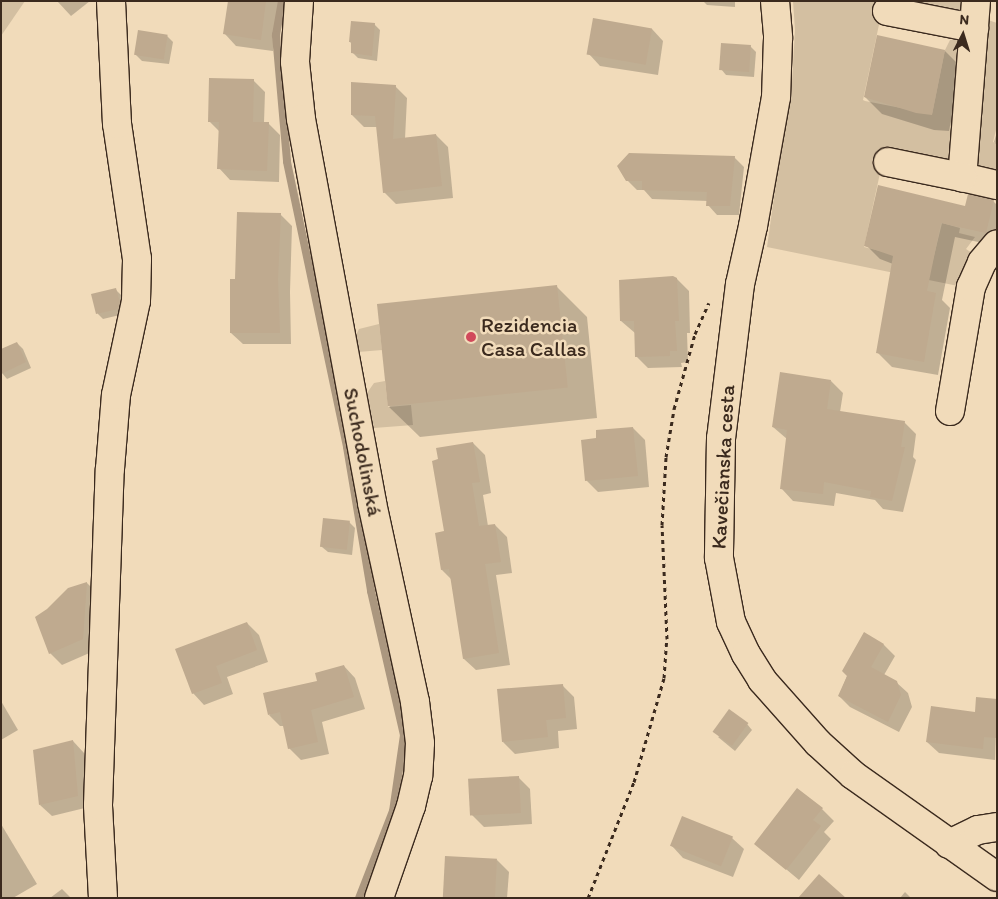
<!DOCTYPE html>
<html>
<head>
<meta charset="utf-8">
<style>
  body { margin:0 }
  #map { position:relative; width:998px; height:899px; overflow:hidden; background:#f1dbba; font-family:Itim,sans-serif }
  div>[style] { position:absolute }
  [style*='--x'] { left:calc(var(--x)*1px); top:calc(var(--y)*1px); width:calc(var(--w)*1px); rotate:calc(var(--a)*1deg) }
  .green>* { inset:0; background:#d3bfa1 }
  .shadow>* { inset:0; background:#0003 }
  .stream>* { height:8px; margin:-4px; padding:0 4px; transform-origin:4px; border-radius:4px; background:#ab977f }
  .building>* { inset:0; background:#bfaa8f; transform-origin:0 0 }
  .path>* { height:3px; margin-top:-1.5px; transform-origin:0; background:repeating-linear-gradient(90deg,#3b2a1e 0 4px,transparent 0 8px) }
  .roads { filter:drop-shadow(1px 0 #3b2a1e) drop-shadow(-1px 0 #3b2a1e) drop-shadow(0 1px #3b2a1e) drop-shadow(0 -1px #3b2a1e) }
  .minor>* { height:28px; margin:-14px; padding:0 14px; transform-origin:14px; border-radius:14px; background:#f1dbba }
  .tertiary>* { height:28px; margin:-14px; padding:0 14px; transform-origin:14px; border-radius:14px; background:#f1dbba }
  .dots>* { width:14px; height:14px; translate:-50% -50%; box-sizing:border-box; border:2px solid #f1dbba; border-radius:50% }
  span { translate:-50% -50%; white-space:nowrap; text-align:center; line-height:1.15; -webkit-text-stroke:5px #f1dbba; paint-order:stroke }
  .poi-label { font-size:21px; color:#3b2a1e }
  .left { translate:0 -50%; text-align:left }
  .street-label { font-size:21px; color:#3b2a1e }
  .frame { position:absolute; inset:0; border:2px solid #3b2a1e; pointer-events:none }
  .north { position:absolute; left:938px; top:10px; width:50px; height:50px; -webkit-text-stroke:4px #f1dbba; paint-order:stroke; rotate:5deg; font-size:14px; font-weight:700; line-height:20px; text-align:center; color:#3b2a1e }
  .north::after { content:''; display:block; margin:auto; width:18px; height:22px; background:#3b2a1e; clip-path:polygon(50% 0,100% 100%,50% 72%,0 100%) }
</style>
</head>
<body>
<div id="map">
  <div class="green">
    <div style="clip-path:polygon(1px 1px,25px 1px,1px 36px)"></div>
    <div style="clip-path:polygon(793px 1px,884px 1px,863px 100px,865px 101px,932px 114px,945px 50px,950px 40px,957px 39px,963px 43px,956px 154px,948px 162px,885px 150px,864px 247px,932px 264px,942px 223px,960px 228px,959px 233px,975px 237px,966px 249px,978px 257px,963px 287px,767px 247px,789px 91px,792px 82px,795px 30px)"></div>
    <div style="clip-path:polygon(891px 1px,969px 1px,961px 12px)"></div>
    <div style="clip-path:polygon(982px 18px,997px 23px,997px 126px,993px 142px,997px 144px,997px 176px,982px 170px,975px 160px)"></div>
    <div style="clip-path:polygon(379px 324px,382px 350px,358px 352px,355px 337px,359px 329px)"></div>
    <div style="clip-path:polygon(385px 381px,388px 407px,411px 405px,413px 425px,374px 428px,367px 393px,374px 383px)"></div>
  </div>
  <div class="shadow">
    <div style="clip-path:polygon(57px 1px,90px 1px,71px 16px)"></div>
    <div style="clip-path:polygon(230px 1px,279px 2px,273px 51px,236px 46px,225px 34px)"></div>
    <div style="clip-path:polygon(703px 1px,735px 1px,735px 7px,707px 5px)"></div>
    <div style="clip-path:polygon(374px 24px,380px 30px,377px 61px,358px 58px,352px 52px,352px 44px,350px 42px)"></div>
    <div style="clip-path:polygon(652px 29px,663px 41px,658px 75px,600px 66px,589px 54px)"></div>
    <div style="clip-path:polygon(167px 36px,173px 42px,169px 64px,142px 61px,136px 55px)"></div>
    <div style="clip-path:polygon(750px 46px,756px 52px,754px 77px,726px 75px,721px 69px)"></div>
    <div style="clip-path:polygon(945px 51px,962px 68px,949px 131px,934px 130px,882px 114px,865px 97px)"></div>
    <div style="clip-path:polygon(253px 80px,265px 92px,264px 123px,268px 123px,280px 135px,279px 182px,230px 180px,219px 168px,220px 132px,209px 121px)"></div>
    <div style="clip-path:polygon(395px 86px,407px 98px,405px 139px,436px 135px,448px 147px,453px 198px,396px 204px,384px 192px,377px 127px,364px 127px,352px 115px)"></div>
    <div style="clip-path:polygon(997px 132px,997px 145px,994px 142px)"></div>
    <div style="clip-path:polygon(734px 157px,744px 167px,739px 215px,717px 215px,708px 205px,708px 201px,652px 199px,644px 190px,637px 190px,627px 180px)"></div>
    <div style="clip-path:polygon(993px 201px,997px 205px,997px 246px,955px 237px,942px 300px,950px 308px,938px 375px,892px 367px,878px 353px,893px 264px,880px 259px,866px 245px,966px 208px)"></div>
    <div style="clip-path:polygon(280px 214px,292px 226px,290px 292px,291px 344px,243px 344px,231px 333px,236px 280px)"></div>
    <div style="clip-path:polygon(677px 279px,689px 291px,690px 333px,687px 333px,688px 362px,681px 363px,682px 367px,648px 368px,636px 356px,635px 333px,621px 321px)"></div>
    <div style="clip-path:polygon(556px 286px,587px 317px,597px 418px,420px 437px,389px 407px)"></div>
    <div style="clip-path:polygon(115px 289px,121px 295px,124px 314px,103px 319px,98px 314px,93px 295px)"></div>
    <div style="clip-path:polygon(17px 343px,23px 349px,31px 368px,7px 379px,2px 373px)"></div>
    <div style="clip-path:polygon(831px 381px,843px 393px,840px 412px,904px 422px,916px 434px,913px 457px,916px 460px,903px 512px,883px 509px,875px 500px,836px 493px,834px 506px,793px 501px,782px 489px,787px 439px,773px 427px)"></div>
    <div style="clip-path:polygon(633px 428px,645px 440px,649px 487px,598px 492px,587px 481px,598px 440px)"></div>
    <div style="clip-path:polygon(473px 443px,485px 455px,491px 493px,483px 495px,488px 526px,495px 525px,507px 537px,512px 573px,496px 575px,510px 665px,476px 670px,464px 659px,452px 580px,442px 570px,446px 532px)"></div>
    <div style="clip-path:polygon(349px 522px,355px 528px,352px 555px,328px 552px,322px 547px)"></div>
    <div style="clip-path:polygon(87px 583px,99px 595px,94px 651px,62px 665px,50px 653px,48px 610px,69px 589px)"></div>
    <div style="clip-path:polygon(247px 623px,259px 635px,268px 662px,227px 677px,233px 694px,204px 705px,193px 693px)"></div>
    <div style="clip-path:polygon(864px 634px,884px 645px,895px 656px,884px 675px,896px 682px,908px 693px,912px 707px,899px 732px,850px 707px,839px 696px)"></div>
    <div style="clip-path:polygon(344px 666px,355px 678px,365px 709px,322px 722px,329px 754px,301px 760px,289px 748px,284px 726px,280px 726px,269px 715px)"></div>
    <div style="clip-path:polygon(563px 686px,574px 697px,577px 729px,558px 731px,559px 748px,515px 754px,503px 742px)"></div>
    <div style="clip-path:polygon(997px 700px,995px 760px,939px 753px,927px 742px)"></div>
    <div style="clip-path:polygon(1px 701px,18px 730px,1px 740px)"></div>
    <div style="clip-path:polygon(747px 724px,752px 730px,735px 751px,718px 737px)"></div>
    <div style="clip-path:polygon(73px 741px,84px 753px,89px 807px,52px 816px,40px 805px)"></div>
    <div style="clip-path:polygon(518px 777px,530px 789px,532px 824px,484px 827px,472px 815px)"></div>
    <div style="clip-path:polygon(822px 809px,834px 821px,824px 832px,831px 839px,799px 880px,756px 844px)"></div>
    <div style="clip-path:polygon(1px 824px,37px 884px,13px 898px,1px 898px)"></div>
    <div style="clip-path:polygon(732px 838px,744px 849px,733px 877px,683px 858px,672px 846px)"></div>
    <div style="clip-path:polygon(497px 860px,509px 872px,507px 898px,444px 898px)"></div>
    <div style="clip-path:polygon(62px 889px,71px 898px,50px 898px)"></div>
    <div style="clip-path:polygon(905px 892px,911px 898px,900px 898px)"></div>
  </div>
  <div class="stream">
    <div style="--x:282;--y:1;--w:35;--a:100"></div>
    <div style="--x:276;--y:35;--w:127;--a:85"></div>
    <div style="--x:287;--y:162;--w:291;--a:78.1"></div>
    <div style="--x:347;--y:447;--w:146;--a:80.5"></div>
    <div style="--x:371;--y:591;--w:148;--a:77.1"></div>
    <div style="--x:404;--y:735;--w:77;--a:98.2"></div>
    <div style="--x:393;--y:811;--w:93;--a:111.3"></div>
  </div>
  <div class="building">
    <div style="clip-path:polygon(228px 1px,266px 1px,261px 40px,223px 34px)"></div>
    <div style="left:593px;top:18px;width:60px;height:37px;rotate:10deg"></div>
    <div style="clip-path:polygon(351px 21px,375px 23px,372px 56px,351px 53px,351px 42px,349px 42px)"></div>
    <div style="left:138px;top:30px;width:30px;height:25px;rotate:9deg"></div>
    <div style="clip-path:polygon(877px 35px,945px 50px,932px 115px,916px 113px,864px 97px)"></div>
    <div style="left:721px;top:43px;width:30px;height:27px;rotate:4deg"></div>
    <div style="clip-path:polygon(209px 78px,254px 79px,253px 122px,269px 122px,267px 171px,217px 169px,219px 122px,208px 122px)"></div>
    <div style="clip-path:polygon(351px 82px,396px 85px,393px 139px,436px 134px,442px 186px,383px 193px,375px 116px,351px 115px)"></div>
    <div style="clip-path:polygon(629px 153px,735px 156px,730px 206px,706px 206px,707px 192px,642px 190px,642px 181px,626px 181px,617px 166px)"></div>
    <div style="clip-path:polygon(878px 185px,965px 206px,968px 194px,994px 200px,986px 233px,941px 223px,927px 291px,936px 293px,924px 362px,876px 353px,893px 256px,864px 246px)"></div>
    <div style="clip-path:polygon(237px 212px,281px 213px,278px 279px,280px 333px,230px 333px,230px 279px,235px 279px)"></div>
    <div style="clip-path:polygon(673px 276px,677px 278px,679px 321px,675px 321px,677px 351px,670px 351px,670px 356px,635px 357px,634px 321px,620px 321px,619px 280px)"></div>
    <div style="left:557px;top:285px;width:103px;height:181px;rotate:84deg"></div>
    <div style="clip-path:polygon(116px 288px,120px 303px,118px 309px,96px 314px,91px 294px)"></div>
    <div style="clip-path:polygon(17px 342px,26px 362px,1px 374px,1px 349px)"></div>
    <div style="clip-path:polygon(780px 372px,831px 380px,827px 409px,905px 421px,901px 447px,905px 447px,892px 501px,870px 497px,871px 491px,824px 482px,823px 494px,780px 489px,787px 430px,772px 427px)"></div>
    <div style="clip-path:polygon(633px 427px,638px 476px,585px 481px,581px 440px,596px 438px,596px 430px)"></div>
    <div style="clip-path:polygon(473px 442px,480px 482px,472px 483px,479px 526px,495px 524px,501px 562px,485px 564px,499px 653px,463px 659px,449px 569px,441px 570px,435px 533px,444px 531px,432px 461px,438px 459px,436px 448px)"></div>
    <div style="left:323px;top:518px;width:27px;height:29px;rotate:6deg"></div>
    <div style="clip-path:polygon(87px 582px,83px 639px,49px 654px,35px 617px,47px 609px,68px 588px)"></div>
    <div style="clip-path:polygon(247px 622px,257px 650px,216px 666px,222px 683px,192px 694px,175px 649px)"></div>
    <div style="clip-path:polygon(864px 632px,884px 644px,871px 667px,897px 681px,901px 695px,888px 722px,838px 696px,847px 676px,842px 671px)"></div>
    <div style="clip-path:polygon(344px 665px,354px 697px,311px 710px,318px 742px,288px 749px,280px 712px,268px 715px,263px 693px,317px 681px,315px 673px)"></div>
    <div style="clip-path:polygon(563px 684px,566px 718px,546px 720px,548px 737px,502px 742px,497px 689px)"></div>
    <div style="clip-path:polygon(976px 697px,997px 699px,997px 738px,984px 737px,983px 749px,926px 742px,931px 706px,975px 712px)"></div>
    <div style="left:729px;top:709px;width:24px;height:28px;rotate:36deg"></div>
    <div style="clip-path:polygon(73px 740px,78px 796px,39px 805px,33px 750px)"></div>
    <div style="left:519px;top:776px;width:37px;height:51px;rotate:87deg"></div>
    <div style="clip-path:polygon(797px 788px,823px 808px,813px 820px,821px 826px,786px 870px,754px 844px)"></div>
    <div style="left:682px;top:816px;width:55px;height:32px;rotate:22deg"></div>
    <div style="left:445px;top:856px;width:52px;height:42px;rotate:3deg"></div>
    <div style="clip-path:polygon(819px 874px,846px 898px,798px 898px)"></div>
  </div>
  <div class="path">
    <div style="--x:588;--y:898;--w:125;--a:-68.4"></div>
    <div style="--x:634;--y:782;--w:108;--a:-73.9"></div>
    <div style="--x:664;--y:678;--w:39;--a:-86"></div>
    <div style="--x:667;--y:639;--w:114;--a:-92.5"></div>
    <div style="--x:662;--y:525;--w:68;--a:-86.6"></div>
    <div style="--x:666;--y:457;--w:49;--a:-80.5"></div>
    <div style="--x:674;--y:409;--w:78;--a:-74.4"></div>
    <div style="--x:695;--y:334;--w:34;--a:-66"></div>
  </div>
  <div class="roads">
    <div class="minor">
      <div style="--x:299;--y:1;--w:61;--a:93.8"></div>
      <div style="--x:295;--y:62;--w:57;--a:84"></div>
      <div style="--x:301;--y:119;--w:391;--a:79.5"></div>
      <div style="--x:372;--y:503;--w:204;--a:77.8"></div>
      <div style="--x:415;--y:702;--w:41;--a:83"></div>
      <div style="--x:420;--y:743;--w:33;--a:93"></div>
      <div style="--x:418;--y:776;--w:31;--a:103"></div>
      <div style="--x:411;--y:806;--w:97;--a:109.2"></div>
      <div style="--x:976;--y:1;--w:177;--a:94.5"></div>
      <div style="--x:962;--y:177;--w:36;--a:13"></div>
      <div style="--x:887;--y:11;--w:89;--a:11.1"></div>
      <div style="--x:888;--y:162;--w:76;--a:11.5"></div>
      <div style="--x:950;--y:411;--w:126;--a:-80.4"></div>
      <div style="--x:971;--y:287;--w:27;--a:-66"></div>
      <div style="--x:982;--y:262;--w:23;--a:-50"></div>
      <div style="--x:949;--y:844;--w:32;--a:-26"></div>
      <div style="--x:978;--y:830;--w:19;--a:-9"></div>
      <div style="--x:103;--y:898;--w:93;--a:-93.1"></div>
      <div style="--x:98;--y:805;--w:336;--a:-88"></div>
      <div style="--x:110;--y:469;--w:74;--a:-85.4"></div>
      <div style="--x:116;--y:395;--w:96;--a:-78"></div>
      <div style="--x:136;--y:301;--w:42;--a:-88.6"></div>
      <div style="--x:137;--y:259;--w:136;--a:-98.4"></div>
      <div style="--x:117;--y:124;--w:123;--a:-92.8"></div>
    </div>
    <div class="tertiary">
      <div style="--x:775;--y:1;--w:37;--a:85"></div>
      <div style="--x:778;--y:38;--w:59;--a:91.9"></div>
      <div style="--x:776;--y:97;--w:131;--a:100.1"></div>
      <div style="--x:753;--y:226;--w:59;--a:102.6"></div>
      <div style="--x:740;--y:284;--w:155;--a:97"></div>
      <div style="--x:721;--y:438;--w:120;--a:91"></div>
      <div style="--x:719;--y:558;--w:65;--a:79.4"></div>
      <div style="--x:731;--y:622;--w:35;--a:65"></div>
      <div style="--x:746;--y:654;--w:31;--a:58"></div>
      <div style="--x:762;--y:680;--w:84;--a:48.4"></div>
      <div style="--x:818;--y:743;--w:47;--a:42.4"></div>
      <div style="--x:853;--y:775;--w:176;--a:35.3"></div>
    </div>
  </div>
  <div class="dots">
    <div style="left:471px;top:337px;background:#d1495b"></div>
  </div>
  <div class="poi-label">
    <span class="left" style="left:481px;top:337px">Rezidencia<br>Casa Callas</span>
  </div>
  <div class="street-label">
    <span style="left:363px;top:452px;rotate:79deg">Suchodolinská</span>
    <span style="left:723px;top:467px;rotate:-87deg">Kavečianska cesta</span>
  </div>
  <div class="frame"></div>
  <div class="north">N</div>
</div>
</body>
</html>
